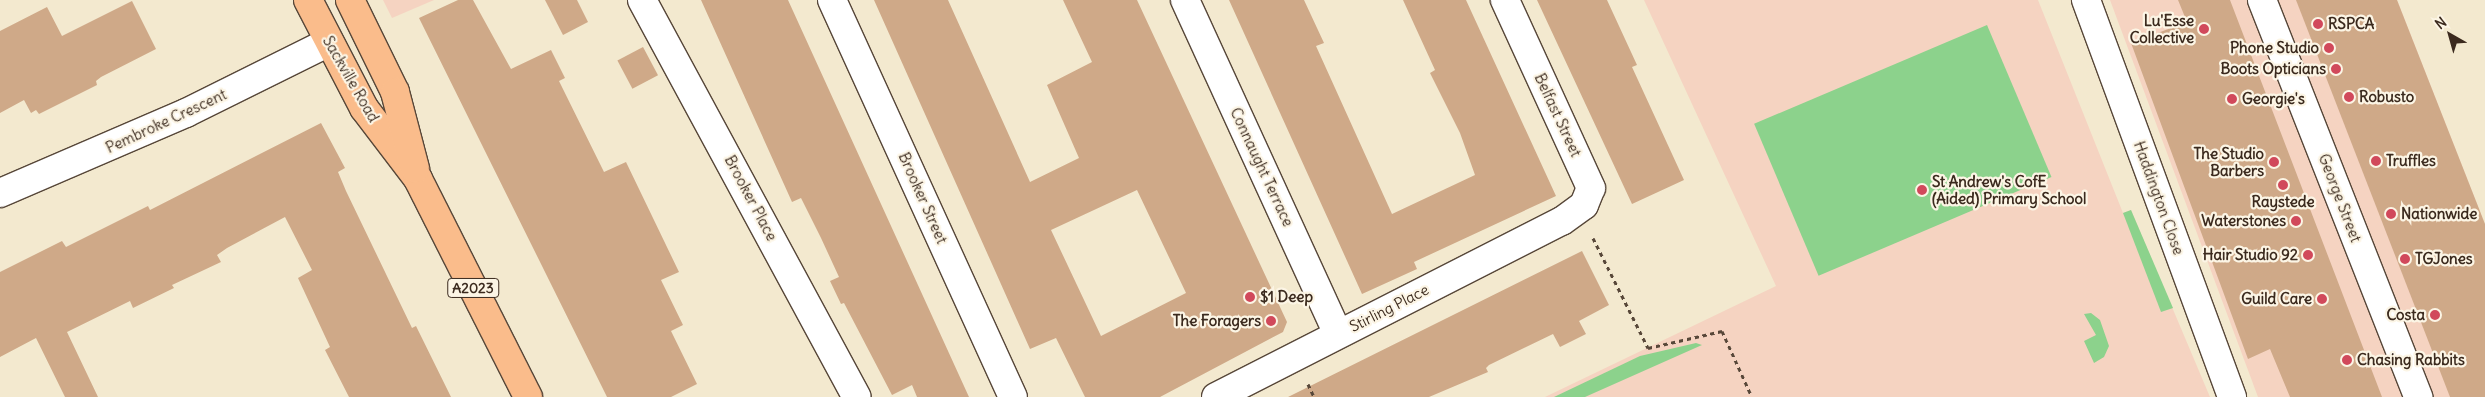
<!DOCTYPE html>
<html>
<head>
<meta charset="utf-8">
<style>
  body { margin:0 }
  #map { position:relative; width:2485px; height:397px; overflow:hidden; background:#f3e9cf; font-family:Delius,sans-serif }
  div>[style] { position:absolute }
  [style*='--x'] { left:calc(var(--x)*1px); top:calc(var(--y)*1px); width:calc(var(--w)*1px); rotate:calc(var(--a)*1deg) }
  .built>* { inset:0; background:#f5d3c1 }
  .green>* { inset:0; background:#8cd28c; transform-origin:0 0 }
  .building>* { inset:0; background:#cfa988; transform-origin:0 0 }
  .path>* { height:3px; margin-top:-1.5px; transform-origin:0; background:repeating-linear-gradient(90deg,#574739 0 4px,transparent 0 8px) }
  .roads { filter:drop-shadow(1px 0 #574739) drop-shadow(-1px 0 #574739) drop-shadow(0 1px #574739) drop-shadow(0 -1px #574739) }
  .minor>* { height:28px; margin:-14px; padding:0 14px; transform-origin:14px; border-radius:14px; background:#fff }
  .major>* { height:28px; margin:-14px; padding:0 14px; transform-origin:14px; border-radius:14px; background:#fabc8b }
  .dots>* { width:14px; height:14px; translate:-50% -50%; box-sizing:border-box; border:2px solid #fcf5e5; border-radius:50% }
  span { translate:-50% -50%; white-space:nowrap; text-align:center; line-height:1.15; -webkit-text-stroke:4.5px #fcf5e5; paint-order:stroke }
  .shield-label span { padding:1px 4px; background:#fcf5e5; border:1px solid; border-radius:4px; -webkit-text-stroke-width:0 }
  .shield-label { font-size:14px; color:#3b2a1e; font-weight:700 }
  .poi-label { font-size:15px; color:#3b2a1e; font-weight:700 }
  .right { translate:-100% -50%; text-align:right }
  .left { translate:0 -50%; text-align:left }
  .street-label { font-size:15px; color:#3b2a1e }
  .north { position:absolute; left:2425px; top:10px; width:50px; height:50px; -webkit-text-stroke:4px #fcf5e5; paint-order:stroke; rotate:322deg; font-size:14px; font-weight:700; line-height:20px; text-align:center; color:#3b2a1e }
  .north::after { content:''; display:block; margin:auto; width:18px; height:22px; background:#3b2a1e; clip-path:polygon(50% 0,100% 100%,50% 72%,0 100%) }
</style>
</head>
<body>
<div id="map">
  <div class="built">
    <div style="clip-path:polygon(383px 0,434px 0,392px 18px)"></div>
    <div style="clip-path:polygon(1644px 0,2038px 0,2123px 213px,2131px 210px,2210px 397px,1545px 397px,1776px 286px)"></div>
    <div style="clip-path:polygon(2110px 0,2397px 0,2482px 217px,2485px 397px,2258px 397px)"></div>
  </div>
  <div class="green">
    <div style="left:1987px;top:25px;width:165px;height:253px;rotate:67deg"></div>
    <div style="clip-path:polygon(2131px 210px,2173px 308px,2161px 312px,2123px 213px)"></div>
    <div style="clip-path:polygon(2091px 313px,2100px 320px,2109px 346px,2104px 357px,2094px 363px,2084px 341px,2096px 335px,2084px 314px)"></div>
    <div style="clip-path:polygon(1696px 343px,1702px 345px,1585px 397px,1554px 397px,1640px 356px)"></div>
  </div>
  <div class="building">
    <div style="clip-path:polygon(458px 0,473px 0,511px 69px,551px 50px,565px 78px,559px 81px,604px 172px,626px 162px,679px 272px,661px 280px,683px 325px,671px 331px,697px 384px,671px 397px,607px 397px,419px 18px)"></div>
    <div style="clip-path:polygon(545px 0,577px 0,588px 22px,563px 35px)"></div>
    <div style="clip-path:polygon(701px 0,788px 0,969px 397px,917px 397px,912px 385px,892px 395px,844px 303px,841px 304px,830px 281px,839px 277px,821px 238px,801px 198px,792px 202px)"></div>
    <div style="clip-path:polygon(evenodd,874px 0,948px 0,1030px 182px,1079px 158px,1047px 85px,1092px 62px,1063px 0,1137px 0,1287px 322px,1283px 332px,1160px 397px,1085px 397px,1056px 338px,1030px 349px,874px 0,1137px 190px,1186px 293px,1101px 336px,1051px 230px,1137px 190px)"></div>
    <div style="clip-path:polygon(1229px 0,1304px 0,1324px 43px,1316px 46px,1392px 214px,1475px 175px,1460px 133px,1430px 73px,1435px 70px,1403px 0,1466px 0,1556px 196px,1414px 262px,1417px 269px,1362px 294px)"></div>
    <div style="clip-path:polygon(1537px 0,1607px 0,1637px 65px,1632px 67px,1684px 180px,1632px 204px)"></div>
    <div style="clip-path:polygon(2178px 0,2230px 0,2382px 397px,2290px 397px,2270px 349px,2248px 359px,2131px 43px,2187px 22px)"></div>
    <div style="clip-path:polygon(2296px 0,2397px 0,2485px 224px,2485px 397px,2450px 397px)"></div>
    <div style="clip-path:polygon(132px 1px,156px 49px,101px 77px,96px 81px,97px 85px,39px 114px,36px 110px,31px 113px,24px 100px,0 113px,0 31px,47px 7px,62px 36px)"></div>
    <div style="left:643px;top:47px;width:32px;height:29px;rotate:62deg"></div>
    <div style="clip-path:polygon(321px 123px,345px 168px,338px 172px,346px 191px,412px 328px,416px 326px,451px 397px,349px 397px,325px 350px,330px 347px,298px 278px,312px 270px,285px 217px,227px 248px,217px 255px,221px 262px,172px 285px,174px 288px,133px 308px,130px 301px,67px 332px,98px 397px,65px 397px,36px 338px,0 357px,0 272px,62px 241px,66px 247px,148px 206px,150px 210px)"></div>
    <div style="clip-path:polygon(1582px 251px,1609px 305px,1579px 321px,1586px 334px,1560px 347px,1553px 334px,1489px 365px,1486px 368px,1488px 372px,1429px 397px,1288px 397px)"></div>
  </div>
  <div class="path">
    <div style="--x:1593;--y:238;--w:123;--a:63.4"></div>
    <div style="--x:1648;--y:348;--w:76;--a:-12.9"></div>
    <div style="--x:1722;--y:331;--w:72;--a:65.6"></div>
    <div style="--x:1308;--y:384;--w:14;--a:65"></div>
  </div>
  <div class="roads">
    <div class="minor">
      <div style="--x:642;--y:0;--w:451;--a:61.6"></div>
      <div style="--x:832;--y:0;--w:436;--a:65.5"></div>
      <div style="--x:1185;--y:0;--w:367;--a:65.4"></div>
      <div style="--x:2086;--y:0;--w:423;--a:69.8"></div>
      <div style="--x:2262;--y:0;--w:427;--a:68.5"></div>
      <div style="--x:0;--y:193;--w:202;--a:-23.3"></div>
      <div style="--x:186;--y:113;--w:160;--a:-26.4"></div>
      <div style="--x:1216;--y:397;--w:388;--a:-27"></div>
      <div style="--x:1562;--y:221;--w:27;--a:-36"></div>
      <div style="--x:1584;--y:205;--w:18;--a:-68"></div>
      <div style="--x:1591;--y:188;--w:207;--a:-114.6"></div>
    </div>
    <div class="major">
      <div style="--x:308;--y:0;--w:122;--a:62.6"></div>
      <div style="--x:364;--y:108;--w:89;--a:52.7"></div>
      <div style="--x:418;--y:179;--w:244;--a:63.2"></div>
      <div style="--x:350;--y:0;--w:102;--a:63.9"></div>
      <div style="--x:395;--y:92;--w:79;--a:75.3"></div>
    </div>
  </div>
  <div class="dots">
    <div style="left:2318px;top:24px;background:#d1495b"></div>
    <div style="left:2204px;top:29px;background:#d1495b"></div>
    <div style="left:2329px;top:48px;background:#d1495b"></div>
    <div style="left:2336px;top:69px;background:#d1495b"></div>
    <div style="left:2349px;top:97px;background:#d1495b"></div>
    <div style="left:2232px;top:99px;background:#d1495b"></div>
    <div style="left:2376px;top:161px;background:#d1495b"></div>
    <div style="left:2274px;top:162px;background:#d1495b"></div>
    <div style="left:2283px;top:185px;background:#d1495b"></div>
    <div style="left:1922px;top:190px;background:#d1495b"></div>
    <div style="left:2391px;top:214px;background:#d1495b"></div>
    <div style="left:2296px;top:221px;background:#d1495b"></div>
    <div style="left:2308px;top:255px;background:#d1495b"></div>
    <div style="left:2405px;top:259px;background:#d1495b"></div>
    <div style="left:1250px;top:297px;background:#d1495b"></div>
    <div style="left:2322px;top:299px;background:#d1495b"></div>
    <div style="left:2435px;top:315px;background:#d1495b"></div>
    <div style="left:1271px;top:321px;background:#d1495b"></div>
    <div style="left:2347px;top:360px;background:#d1495b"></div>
  </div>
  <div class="shield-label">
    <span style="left:473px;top:288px">A2023</span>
  </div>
  <div class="poi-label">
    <span class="right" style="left:2194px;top:29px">Lu'Esse<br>Collective</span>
    <span class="left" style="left:2328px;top:24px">RSPCA</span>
    <span class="right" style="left:2319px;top:48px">Phone Studio</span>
    <span class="right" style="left:2326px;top:69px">Boots Opticians</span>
    <span class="left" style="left:2359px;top:97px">Robusto</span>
    <span class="left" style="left:2242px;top:99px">Georgie's</span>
    <span class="right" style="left:2264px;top:162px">The Studio<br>Barbers</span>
    <span class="left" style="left:2386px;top:161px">Truffles</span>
    <span class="left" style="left:1932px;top:190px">St Andrew's CofE<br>(Aided) Primary School</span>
    <span style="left:2283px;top:202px">Raystede</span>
    <span class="left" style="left:2401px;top:214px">Nationwide</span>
    <span class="right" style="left:2286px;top:221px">Waterstones</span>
    <span class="right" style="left:2298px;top:255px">Hair Studio 92</span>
    <span class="left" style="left:2415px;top:259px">TGJones</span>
    <span class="left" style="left:1260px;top:297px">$1 Deep</span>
    <span class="right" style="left:2312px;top:299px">Guild Care</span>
    <span class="right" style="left:2425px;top:315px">Costa</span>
    <span class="right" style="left:1261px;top:321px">The Foragers</span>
    <span class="left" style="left:2357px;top:360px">Chasing Rabbits</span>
  </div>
  <div class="street-label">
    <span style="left:351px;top:79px;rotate:60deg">Sackville Road</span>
    <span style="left:1558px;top:115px;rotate:65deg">Belfast Street</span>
    <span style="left:166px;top:121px;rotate:-25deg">Pembroke Crescent</span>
    <span style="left:1262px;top:167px;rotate:65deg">Connaught Terrace</span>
    <span style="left:751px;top:198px;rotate:62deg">Brooker Place</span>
    <span style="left:923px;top:198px;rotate:66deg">Brooker Street</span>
    <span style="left:2159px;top:198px;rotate:70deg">Haddington Close</span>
    <span style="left:2340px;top:198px;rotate:69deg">George Street</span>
    <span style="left:1389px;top:308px;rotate:-27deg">Stirling Place</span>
  </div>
  <div class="north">N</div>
</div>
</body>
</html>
